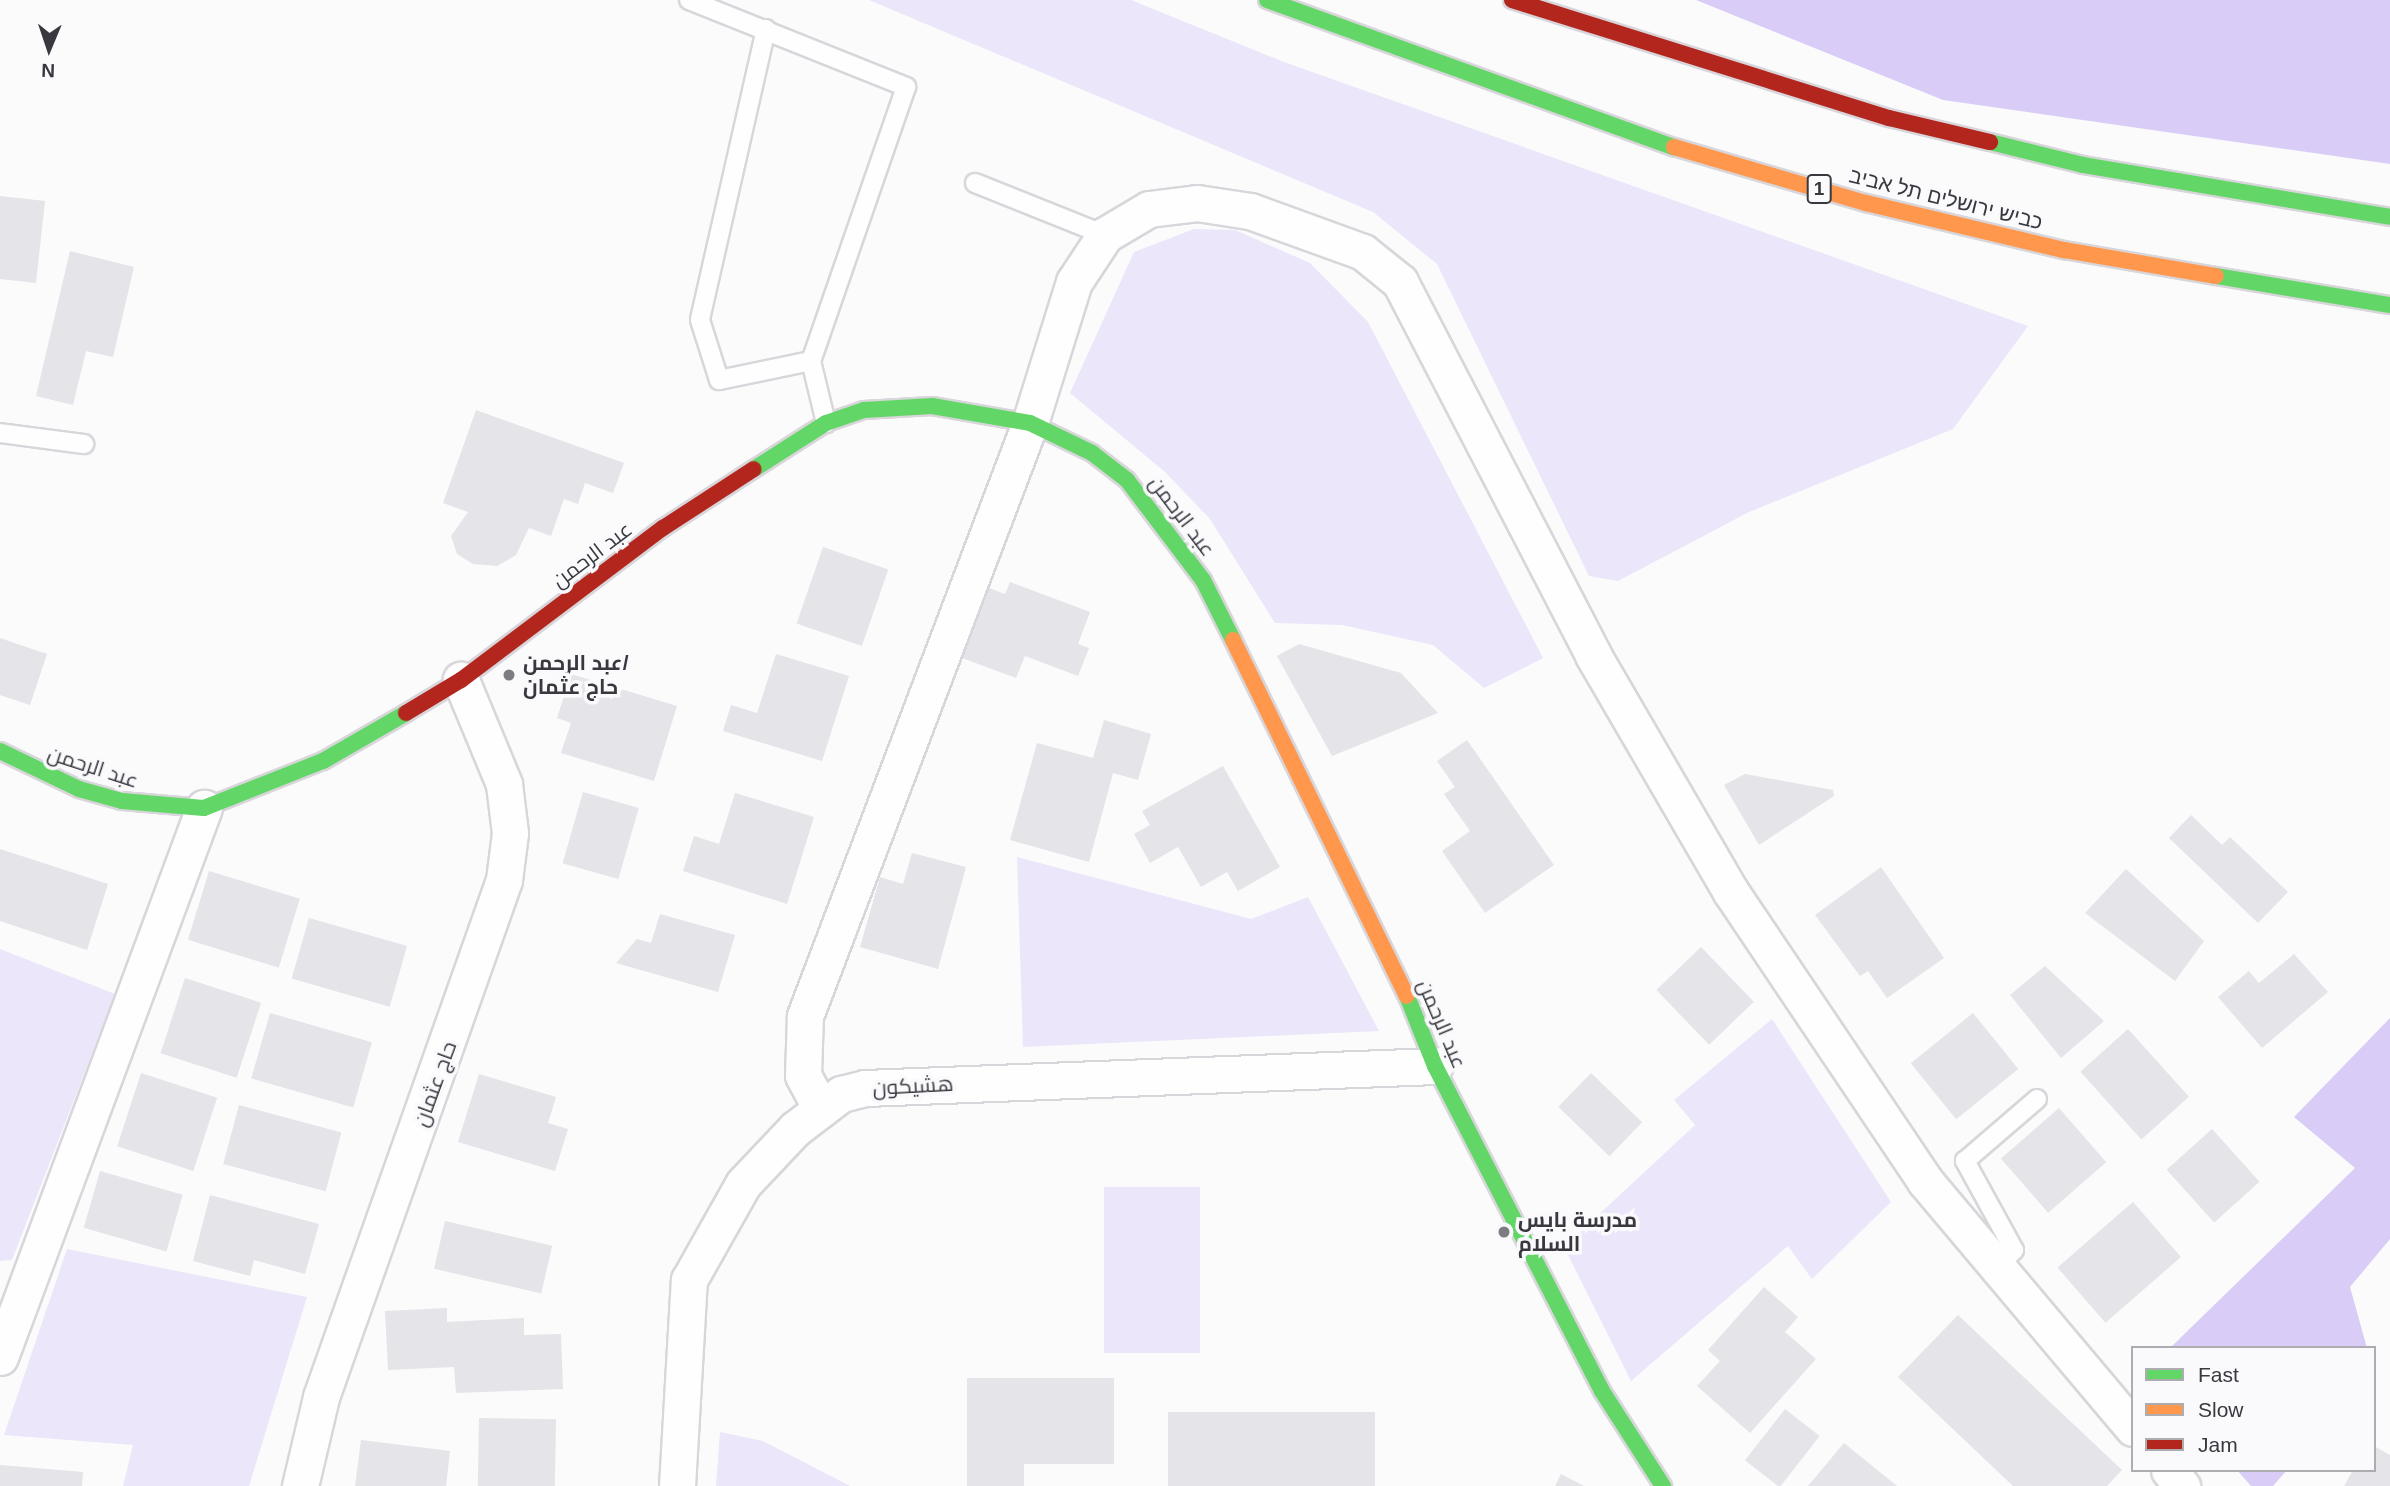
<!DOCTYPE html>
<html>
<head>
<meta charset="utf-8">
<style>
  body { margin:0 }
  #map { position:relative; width:2390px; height:1486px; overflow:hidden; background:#fbfbfc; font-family:Helvetica,Cairo,Heebo,sans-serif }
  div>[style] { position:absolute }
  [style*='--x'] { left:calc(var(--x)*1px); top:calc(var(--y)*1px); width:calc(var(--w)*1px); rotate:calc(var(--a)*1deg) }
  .green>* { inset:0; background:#ebe6fa; transform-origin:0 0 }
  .forest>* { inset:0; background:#d9cdf7 }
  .building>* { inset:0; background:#e4e4e9; transform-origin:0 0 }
  .roads { filter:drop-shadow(2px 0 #d8d6da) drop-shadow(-2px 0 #d8d6da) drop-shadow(0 2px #d8d6da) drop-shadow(0 -2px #d8d6da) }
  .lane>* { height:18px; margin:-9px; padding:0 9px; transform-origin:9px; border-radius:9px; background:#fefeff }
  .street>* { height:35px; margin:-17.5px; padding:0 17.5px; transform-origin:17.5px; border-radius:17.5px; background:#fefeff }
  .fast>* { height:16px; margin:-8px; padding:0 8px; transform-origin:8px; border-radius:8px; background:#63d668 }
  .slow>* { height:16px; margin:-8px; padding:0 8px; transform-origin:8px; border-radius:8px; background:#ff974d }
  .jam>* { height:16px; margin:-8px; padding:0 8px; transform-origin:8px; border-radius:8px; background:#b3261e }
  .dots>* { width:19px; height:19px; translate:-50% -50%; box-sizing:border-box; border:4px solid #fafafd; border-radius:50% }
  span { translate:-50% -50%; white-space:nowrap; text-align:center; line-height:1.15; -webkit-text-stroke:7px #fafafd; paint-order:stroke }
  .shield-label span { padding:2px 5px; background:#fafafd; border:2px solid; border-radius:5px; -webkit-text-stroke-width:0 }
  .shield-label { font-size:19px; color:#39383f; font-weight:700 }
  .street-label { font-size:21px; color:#39383f }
  .poi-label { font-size:21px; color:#39383f; font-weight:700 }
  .left { translate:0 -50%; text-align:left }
  .legend { position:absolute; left:2131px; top:1346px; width:245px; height:126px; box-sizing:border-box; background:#fafafd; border:2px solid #adacb1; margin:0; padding:9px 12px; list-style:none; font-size:21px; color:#39383f }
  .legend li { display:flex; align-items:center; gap:14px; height:35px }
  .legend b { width:35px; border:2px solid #adacb1 }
  .north { position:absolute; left:14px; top:14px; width:70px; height:70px; -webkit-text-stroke:5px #fafafd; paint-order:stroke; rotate:182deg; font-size:19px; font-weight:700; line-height:28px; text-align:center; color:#39383f }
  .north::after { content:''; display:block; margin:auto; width:24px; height:32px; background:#39383f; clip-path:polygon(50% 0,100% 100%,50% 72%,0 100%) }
</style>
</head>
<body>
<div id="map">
  <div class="green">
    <div style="clip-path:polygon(869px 0,1131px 0,1284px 62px,2028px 326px,1953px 429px,1749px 512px,1618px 581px,1589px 576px,1437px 264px,1373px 212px)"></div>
    <div style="clip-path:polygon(1194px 229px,1235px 230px,1310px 263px,1368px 322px,1543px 658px,1484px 688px,1433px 645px,1342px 625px,1275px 623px,1210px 519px,1165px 472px,1070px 393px,1134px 252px)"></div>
    <div style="clip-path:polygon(1017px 857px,1251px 919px,1308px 897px,1379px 1031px,1023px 1047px)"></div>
    <div style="clip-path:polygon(0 949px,115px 994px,12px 1260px,0 1261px)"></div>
    <div style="clip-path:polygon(1772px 1019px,1891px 1202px,1812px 1279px,1788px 1246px,1631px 1381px,1564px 1247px,1695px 1125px,1674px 1100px)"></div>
    <div style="left:1104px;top:1187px;width:96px;height:166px"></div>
    <div style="clip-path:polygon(67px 1249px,307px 1297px,249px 1486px,123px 1486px,133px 1445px,4px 1435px)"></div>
    <div style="clip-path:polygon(720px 1432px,763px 1441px,850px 1486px,716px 1486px)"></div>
  </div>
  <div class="forest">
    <div style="clip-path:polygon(1696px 0,2390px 0,2390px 164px,1943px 100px)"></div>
    <div style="clip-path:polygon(2390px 1018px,2390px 1239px,2350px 1287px,2367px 1348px,2170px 1348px,2355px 1168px,2294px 1117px)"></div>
    <div style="clip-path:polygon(2237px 1470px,2287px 1470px,2273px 1486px,2251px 1486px)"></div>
  </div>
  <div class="building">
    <div style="clip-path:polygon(0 196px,45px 201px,36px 283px,0 279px)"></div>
    <div style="clip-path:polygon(70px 251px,134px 267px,113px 357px,86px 351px,73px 405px,36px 396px)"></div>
    <div style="clip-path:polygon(476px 410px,624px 463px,613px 493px,585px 483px,578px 504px,564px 499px,551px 536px,529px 528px,516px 555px,497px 566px,473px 564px,457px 554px,451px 536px,468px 512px,443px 503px)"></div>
    <div style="left:823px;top:547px;width:69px;height:81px;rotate:19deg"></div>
    <div style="clip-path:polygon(1010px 582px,1090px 612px,1078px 644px,1089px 648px,1078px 676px,1025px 656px,1016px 678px,954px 655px,981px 585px,1005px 594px)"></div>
    <div style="clip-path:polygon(0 638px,47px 654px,30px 705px,0 695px)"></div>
    <div style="clip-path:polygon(1299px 644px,1401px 673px,1438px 713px,1332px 756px,1277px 656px)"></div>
    <div style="clip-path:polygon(776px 654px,849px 676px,822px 761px,723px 731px,731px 705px,757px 713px)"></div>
    <div style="clip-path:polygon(571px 674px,677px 706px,654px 781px,561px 753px,571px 723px,557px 718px)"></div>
    <div style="clip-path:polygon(1104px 720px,1151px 734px,1138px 780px,1113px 773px,1089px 862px,1010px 840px,1037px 743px,1093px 758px)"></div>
    <div style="clip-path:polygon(1467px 740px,1554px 865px,1485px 913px,1442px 851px,1470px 831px,1444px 794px,1455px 787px,1437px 761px)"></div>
    <div style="clip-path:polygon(1223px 766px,1280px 867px,1238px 891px,1227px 872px,1201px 887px,1178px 847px,1150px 863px,1134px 834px,1150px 825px,1142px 811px)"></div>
    <div style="clip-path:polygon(1745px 774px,1833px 790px,1834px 796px,1759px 845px,1724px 785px)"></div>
    <div style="left:583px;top:792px;width:58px;height:74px;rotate:16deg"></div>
    <div style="clip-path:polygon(735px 793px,814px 817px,787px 904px,683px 871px,694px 836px,719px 844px)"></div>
    <div style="clip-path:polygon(2191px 815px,2222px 845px,2230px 837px,2288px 892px,2258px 923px,2169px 838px)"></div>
    <div style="clip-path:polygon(0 849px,108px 884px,87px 950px,0 921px)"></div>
    <div style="clip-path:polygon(912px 853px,966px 867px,938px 969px,860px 947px,880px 877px,903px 884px)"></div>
    <div style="clip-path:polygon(1881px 867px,1944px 958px,1887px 998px,1868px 971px,1860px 976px,1815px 915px)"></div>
    <div style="clip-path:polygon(2126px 869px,2204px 941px,2175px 981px,2085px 913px)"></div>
    <div style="left:209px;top:871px;width:95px;height:72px;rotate:17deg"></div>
    <div style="clip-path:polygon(660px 914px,735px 935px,718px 992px,616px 963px,637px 939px,651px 943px)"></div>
    <div style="left:309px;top:918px;width:102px;height:63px;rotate:16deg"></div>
    <div style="left:1701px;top:947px;width:76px;height:62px;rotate:46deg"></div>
    <div style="clip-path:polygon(2294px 954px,2328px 992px,2262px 1048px,2218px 997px,2249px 971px,2259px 983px)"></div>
    <div style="clip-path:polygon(2045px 966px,2104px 1021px,2061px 1058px,2010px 995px)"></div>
    <div style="left:185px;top:978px;width:80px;height:79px;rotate:18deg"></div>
    <div style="left:270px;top:1013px;width:106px;height:68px;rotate:16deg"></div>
    <div style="left:1973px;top:1013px;width:72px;height:80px;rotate:51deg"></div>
    <div style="left:2128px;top:1029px;width:91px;height:64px;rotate:48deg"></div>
    <div style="left:141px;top:1073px;width:80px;height:77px;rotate:18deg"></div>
    <div style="left:1591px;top:1073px;width:71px;height:47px;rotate:44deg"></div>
    <div style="clip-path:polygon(479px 1074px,556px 1097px,548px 1123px,568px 1129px,555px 1171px,458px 1142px)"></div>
    <div style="left:239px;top:1105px;width:106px;height:61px;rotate:15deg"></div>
    <div style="left:2059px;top:1108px;width:72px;height:77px;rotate:49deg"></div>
    <div style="left:2212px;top:1129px;width:71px;height:61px;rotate:48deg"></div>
    <div style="left:100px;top:1171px;width:86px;height:59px;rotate:16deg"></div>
    <div style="clip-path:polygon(210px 1195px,319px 1224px,305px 1274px,254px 1260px,250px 1276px,193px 1261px)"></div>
    <div style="left:2133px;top:1202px;width:73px;height:100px;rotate:49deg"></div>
    <div style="left:445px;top:1221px;width:110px;height:49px;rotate:13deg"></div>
    <div style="clip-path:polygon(1764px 1287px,1798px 1317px,1785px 1332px,1816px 1359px,1750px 1433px,1697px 1386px,1720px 1361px,1708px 1350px)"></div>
    <div style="clip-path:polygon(447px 1308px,447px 1322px,524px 1318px,524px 1335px,561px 1334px,563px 1389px,456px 1393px,454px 1367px,388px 1370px,385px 1311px)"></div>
    <div style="clip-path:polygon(1958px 1315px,2122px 1470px,2107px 1486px,2013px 1486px,1898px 1377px)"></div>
    <div style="clip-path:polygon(967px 1378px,1114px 1378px,1114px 1464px,1024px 1464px,1024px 1486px,967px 1486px)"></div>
    <div style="left:1785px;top:1409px;width:44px;height:65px;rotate:38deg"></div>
    <div style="left:1168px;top:1412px;width:207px;height:74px"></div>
    <div style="left:479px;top:1418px;width:77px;height:68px;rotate:1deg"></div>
    <div style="clip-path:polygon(361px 1440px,450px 1451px,446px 1486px,355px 1486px)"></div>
    <div style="clip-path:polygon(1844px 1443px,1897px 1486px,1808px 1486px)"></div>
    <div style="clip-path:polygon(2374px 1446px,2390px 1455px,2390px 1486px,2344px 1486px,2353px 1470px,2374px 1470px)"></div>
    <div style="clip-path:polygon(0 1465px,83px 1472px,82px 1486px,0 1486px)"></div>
    <div style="clip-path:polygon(1561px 1474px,1584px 1486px,1555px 1486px)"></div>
  </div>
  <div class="roads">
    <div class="lane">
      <div style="--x:689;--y:0;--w:234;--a:21.8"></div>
      <div style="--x:906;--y:87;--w:290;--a:109.1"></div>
      <div style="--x:811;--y:361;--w:64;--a:76.4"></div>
      <div style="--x:766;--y:29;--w:298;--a:102.8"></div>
      <div style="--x:700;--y:320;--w:63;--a:72.4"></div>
      <div style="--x:719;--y:380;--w:94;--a:-11.7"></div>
      <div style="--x:975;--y:183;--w:140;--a:21.8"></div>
      <div style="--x:0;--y:433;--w:85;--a:7.5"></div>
      <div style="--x:1997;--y:1267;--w:24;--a:-45"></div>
      <div style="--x:2014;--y:1250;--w:102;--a:-118.8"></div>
      <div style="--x:1965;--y:1161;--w:95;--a:-40.7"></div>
    </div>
    <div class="street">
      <div style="--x:821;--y:1109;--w:38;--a:-118"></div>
      <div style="--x:803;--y:1075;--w:59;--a:-88.1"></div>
      <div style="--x:805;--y:1016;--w:634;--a:-69.22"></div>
      <div style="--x:1030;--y:423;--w:148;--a:-72.7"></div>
      <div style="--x:1074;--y:282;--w:56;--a:-56.6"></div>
      <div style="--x:1105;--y:235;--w:51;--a:-30.6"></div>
      <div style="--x:1149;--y:209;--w:48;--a:-7.1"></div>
      <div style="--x:1197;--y:203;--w:54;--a:8.6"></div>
      <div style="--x:1250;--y:211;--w:120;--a:19.9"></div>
      <div style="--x:1363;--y:252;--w:48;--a:39"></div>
      <div style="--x:1400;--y:282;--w:420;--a:62.6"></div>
      <div style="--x:1593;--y:655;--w:274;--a:59.8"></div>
      <div style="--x:1731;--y:892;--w:348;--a:56.1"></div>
      <div style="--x:1925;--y:1181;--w:323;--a:49.9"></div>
      <div style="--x:0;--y:1357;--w:586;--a:-69.62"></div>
      <div style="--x:2169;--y:1470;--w:21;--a:51"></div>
      <div style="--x:300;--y:1486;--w:91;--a:-76.7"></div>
      <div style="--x:321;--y:1397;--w:548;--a:-70.51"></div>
      <div style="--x:504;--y:880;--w:47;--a:-82.7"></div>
      <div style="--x:510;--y:833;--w:49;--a:-97"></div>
      <div style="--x:504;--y:784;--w:113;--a:-112.5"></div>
      <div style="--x:677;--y:1486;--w:206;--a:-86.7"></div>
      <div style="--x:689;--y:1280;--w:110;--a:-60.6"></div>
      <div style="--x:743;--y:1184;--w:76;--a:-46.6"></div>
      <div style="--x:795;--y:1129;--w:58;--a:-37.3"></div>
      <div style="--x:841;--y:1094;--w:25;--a:-14"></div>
      <div style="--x:865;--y:1088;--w:570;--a:-2.21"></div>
    </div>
    <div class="fast">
      <div style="--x:1267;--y:0;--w:433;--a:19.9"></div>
      <div style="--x:1990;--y:142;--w:96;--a:13.9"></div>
      <div style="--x:2083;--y:165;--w:311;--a:9.6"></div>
      <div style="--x:2216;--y:276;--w:176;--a:9.5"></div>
      <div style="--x:754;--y:469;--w:85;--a:-32.6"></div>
      <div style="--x:826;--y:423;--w:40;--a:-18.9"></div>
      <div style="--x:864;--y:410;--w:68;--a:-3.4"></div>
      <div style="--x:932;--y:406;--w:99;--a:9.8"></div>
      <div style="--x:1030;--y:423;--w:69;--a:25.8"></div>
      <div style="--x:1092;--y:453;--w:44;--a:37.6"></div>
      <div style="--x:1127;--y:480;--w:126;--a:52.8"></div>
      <div style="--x:1203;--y:580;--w:67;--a:63.4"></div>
      <div style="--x:0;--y:751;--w:88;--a:25.7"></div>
      <div style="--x:79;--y:789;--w:45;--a:15.6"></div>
      <div style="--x:122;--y:801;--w:82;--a:4.9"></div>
      <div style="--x:204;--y:808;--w:128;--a:-21.6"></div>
      <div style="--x:323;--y:761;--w:96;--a:-30"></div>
      <div style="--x:1407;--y:996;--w:75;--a:68.2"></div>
      <div style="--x:1435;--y:1066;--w:365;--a:62.8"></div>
      <div style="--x:1602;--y:1391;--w:113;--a:57.3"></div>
    </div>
    <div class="slow">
      <div style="--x:1674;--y:147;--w:200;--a:16.3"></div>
      <div style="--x:1866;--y:203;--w:204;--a:13.4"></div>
      <div style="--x:2064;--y:250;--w:154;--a:9.7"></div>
      <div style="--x:1233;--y:640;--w:396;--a:64"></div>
    </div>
    <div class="jam">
      <div style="--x:1512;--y:0;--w:395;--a:17.4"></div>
      <div style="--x:1889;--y:118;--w:104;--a:13.4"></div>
      <div style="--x:406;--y:713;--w:64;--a:-31"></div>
      <div style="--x:461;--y:680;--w:253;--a:-37"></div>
      <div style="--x:663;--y:528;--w:108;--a:-33"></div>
    </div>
  </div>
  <div class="dots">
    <div style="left:509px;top:675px;background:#7d7c81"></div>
    <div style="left:1504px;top:1232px;background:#7d7c81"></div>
  </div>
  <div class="shield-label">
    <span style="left:1819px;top:189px">1</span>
  </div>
  <div class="street-label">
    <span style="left:1946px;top:199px;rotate:14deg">כביש ירושלים תל אביב</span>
    <span style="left:1182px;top:516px;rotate:53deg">عبد الرحمن</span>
    <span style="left:592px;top:555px;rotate:-37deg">عبد الرحمن</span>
    <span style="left:93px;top:767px;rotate:18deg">عبد الرحمن</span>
    <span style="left:1442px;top:1024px;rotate:67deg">عبد الرحمن</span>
    <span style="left:435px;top:1084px;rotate:-70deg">حاج عثمان</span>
    <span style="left:913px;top:1086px;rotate:-3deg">هشيكون</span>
  </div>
  <div class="poi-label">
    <span class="left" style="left:523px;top:675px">عبد الرحمن/<br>حاج عثمان</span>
    <span class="left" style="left:1518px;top:1232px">مدرسة بايس<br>السلام</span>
  </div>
  <ul class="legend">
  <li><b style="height:9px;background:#63d668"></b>Fast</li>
  <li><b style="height:9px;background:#ff974d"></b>Slow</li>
  <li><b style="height:9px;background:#b3261e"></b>Jam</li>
  </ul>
  <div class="north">N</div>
</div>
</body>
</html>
